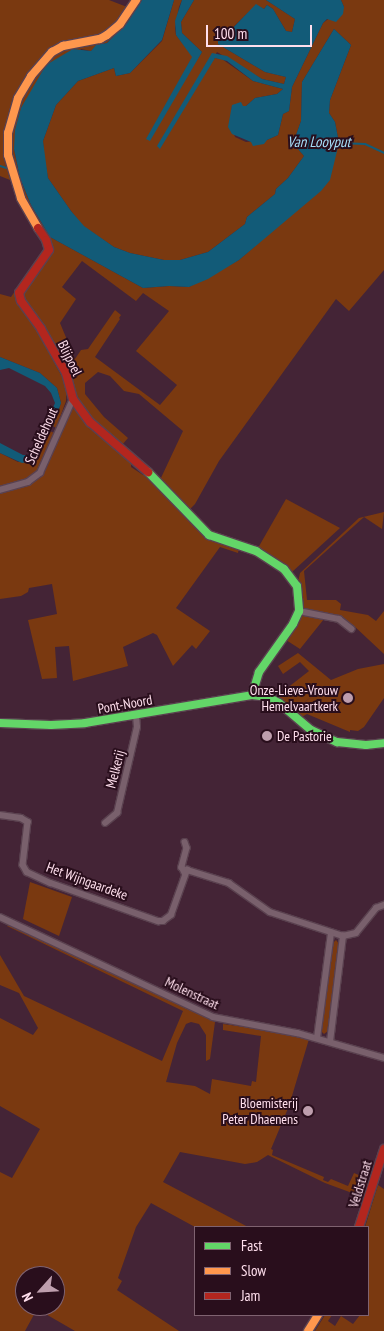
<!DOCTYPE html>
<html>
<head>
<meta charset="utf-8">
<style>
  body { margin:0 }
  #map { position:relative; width:384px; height:1331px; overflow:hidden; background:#442436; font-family:"PT Sans Narrow",sans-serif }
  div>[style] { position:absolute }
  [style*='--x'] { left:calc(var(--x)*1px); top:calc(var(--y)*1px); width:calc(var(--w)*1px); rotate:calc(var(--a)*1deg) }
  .green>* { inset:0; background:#7a3910 }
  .water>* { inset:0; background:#125b78 }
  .stream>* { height:2px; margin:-1px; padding:0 1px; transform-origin:1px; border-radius:1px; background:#125b78 }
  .roads { filter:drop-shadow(1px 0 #5a414f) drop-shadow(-1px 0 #5a414f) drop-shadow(0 1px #5a414f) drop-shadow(0 -1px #5a414f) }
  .street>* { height:5.5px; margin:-2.75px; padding:0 2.75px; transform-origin:2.75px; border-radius:2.75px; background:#79606c }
  .fast>* { height:8px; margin:-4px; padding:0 4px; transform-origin:4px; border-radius:4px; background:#63d668 }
  .slow>* { height:8px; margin:-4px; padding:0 4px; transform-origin:4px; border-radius:4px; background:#ff974d }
  .jam>* { height:8px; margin:-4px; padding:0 4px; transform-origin:4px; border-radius:4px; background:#b3261e }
  .dots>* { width:14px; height:14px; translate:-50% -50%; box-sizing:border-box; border:2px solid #290e1c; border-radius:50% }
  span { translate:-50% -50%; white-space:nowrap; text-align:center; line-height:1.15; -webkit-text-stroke:4px #290e1c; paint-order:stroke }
  .street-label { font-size:14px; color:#ffdfed }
  .poi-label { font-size:14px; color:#ffdfed }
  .right { translate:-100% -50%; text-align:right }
  .left { translate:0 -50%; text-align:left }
  .water-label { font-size:15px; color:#a6dffa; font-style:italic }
  .legend { position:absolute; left:194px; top:1226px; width:175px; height:90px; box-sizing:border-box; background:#290e1c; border:1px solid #7f6270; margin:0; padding:6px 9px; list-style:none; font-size:15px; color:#ffdfed }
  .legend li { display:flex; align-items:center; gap:10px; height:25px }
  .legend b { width:25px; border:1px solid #7f6270 }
  .north { position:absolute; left:15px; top:1266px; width:50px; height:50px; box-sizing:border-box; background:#290e1c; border:1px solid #7f6270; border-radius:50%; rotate:244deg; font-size:14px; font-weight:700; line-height:20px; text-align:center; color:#ffdfed }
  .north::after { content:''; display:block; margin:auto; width:18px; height:22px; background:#be9ead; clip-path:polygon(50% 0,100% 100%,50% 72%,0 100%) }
  .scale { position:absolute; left:206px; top:25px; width:106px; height:22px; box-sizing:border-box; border:2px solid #ffdfed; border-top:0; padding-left:6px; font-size:15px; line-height:18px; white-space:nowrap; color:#ffdfed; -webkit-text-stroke:4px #290e1c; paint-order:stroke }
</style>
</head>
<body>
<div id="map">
  <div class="green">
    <div style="clip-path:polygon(evenodd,0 0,109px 0,127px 7px,131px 0,142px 0,127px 23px,107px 43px,96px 46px,91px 51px,81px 49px,14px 149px,20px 178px,31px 205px,50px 237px,143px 288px,169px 286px,189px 287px,239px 260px,263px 239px,339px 143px,335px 122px,329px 113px,330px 100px,351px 45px,334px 29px,302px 82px,301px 121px,296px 135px,298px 149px,304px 156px,288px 178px,276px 189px,275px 194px,247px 217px,245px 224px,208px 252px,180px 260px,164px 260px,130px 253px,114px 247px,83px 226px,71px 211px,48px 178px,44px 156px,43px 141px,56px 105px,78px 81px,114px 68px,116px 76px,130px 73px,162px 41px,174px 0,182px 0,179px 7px,175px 28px,176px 35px,193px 57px,147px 139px,202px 52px,182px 33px,181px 22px,194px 0,266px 0,295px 19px,292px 32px,286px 31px,273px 9px,267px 5px,264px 9px,256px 5px,229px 31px,227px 39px,218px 44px,265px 72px,286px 77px,284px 84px,262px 79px,217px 52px,211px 63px,215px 58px,222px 59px,253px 81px,283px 89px,277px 94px,255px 98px,246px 106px,232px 106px,230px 122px,235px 137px,246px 142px,267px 140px,278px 135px,283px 114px,289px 111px,292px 87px,323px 23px,344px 7px,341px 0,384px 0,384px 270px,349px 311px,336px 299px,219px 461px,195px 504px,189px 510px,160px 480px,183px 431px,139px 394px,124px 391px,110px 376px,98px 372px,85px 383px,85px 394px,104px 417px,128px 438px,122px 445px,94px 421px,79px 402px,23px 298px,24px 289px,50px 256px,51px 250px,26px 218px,10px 180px,0 176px,0 0,82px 261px,136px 301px,143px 293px,169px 311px,136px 351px,177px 385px,160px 405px,95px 357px,120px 319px,119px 318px,121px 315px,115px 310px,88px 349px,81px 350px,75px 359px,60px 323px,76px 299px,62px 287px,82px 261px)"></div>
    <div style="clip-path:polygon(15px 291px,67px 386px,66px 401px,56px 428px,53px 426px,61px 403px,57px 388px,40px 373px,0 357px,0 294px,11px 297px)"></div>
    <div style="clip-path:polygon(74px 408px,131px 460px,131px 467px,143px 475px,147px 474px,196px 525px,239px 548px,238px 553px,220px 547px,176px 608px,210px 631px,196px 649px,192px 645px,173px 666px,157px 635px,153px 633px,123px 647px,128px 666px,73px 681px,69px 646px,55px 647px,57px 678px,42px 679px,28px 620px,57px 614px,52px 584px,29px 588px,28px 592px,21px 596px,0 599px,0 492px,32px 482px,43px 475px,71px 409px)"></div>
    <div style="clip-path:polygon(48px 430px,54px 433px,38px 472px,27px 480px,0 487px,0 453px,18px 462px,31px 461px,39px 453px)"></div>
    <div style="clip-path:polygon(286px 499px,340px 528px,292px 572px,258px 548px)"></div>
    <div style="clip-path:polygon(384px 512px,382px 529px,364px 517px,304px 571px,307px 600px,336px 600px,341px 604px,340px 610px,368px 615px,376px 621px,384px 611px,384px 654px,353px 625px,347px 630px,335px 621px,324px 619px,300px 649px,286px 640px,297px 625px,304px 603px,298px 582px,300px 573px,359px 518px)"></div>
    <div style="clip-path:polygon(298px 653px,331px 680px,358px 669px,384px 664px,384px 698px,364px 727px,358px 731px,350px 730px,350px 732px,307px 714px,302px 717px,294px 710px,314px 695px,293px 710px,277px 696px,309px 671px,300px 662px,283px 674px,278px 666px)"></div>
    <div style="clip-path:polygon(30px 882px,72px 897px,59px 936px,23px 919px)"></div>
    <div style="clip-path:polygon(evenodd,10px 924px,215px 1022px,210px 1059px,206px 1061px,206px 1035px,199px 1024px,191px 1022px,186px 1024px,177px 1043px,166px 1082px,195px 1086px,210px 1094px,212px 1079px,251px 1086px,252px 1081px,256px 1082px,261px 1036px,223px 1030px,223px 1024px,295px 1034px,309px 1039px,289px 1106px,271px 1149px,273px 1150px,272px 1155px,324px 1177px,323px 1180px,328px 1182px,331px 1179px,348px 1186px,354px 1173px,368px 1179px,363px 1197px,325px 1183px,268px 1155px,257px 1162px,245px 1164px,180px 1152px,163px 1182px,248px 1227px,195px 1227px,151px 1203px,136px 1227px,118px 1278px,122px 1281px,117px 1290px,179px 1331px,75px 1331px,37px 1309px,25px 1331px,0 1331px,0 1172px,12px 1178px,40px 1129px,0 1106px,0 1018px,33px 1035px,38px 1028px,19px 993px,0 985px,0 955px,24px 996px,162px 1061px,183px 1011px,7px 926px,10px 924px,25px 1276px,55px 1276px,55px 1306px,25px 1306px,25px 1276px)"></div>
    <div style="clip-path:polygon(336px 940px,339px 944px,328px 1031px,324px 1034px,321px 1031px,332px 944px)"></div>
    <div style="clip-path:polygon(378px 1185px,384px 1189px,384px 1331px,315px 1331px,325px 1315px,332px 1315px,328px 1321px,335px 1326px,341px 1316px,353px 1324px,360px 1315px,368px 1315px,368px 1227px,365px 1227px)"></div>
  </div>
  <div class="water">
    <div style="clip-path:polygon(142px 0,174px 0,162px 40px,130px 73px,116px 76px,114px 68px,78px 81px,56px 105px,43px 141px,48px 178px,71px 211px,84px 226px,114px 247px,130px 253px,164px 260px,180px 260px,208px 252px,245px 224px,247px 217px,275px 194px,276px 189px,288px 178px,304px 156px,298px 149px,296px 135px,301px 121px,302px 82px,334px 29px,351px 45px,330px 100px,329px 113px,335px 122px,339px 143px,330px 180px,321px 191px,239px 260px,208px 279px,189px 287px,169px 286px,143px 288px,50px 237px,31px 205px,20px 178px,14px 149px,15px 130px,21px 108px,46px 65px,73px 49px,91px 51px,96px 45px,107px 43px,127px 23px)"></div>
    <div style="clip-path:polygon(182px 0,194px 0,181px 22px,182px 33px,202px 52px,150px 141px,146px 139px,192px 57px,176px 35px,175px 21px)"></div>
    <div style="clip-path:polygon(266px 0,341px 0,344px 7px,343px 14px,336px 22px,327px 19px,323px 23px,292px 87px,289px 111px,283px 114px,278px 135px,267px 140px,264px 144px,253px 146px,251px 142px,232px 134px,228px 127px,232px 105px,241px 102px,243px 106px,246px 106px,255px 98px,277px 94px,283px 89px,253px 81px,227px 61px,215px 58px,160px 149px,157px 146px,212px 53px,227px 56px,262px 79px,284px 84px,286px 77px,265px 72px,218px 44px,218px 39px,223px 36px,227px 39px,229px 32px,256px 4px,264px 9px,267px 5px,273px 9px,286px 31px,292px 32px,295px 19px)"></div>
    <div style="clip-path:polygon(0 357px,40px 373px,57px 388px,61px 403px,53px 426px,46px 423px,55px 403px,51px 393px,45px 386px,9px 368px,0 370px)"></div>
    <div style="clip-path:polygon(43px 427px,48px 430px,39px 453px,31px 461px,22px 463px,0 453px,0 443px,23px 455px,30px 455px)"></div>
  </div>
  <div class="stream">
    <div style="--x:339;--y:143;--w:26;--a:2"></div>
    <div style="--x:365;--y:144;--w:21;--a:25"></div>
    <div style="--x:0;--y:166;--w:10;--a:17"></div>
  </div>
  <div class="roads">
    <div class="street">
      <div style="--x:0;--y:490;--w:29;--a:-16"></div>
      <div style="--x:28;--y:482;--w:15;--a:-37"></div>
      <div style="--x:40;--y:473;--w:81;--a:-66"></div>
      <div style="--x:299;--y:611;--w:41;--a:11.3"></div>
      <div style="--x:339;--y:619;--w:16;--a:38"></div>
      <div style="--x:0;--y:815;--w:21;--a:8"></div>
      <div style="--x:21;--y:818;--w:8;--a:30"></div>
      <div style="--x:28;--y:822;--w:43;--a:96.6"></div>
      <div style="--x:23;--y:865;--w:8;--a:60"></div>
      <div style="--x:27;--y:872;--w:26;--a:25"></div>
      <div style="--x:51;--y:883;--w:114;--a:19.6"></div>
      <div style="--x:158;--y:921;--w:5;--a:0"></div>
      <div style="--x:163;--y:921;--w:10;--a:-37"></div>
      <div style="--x:171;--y:915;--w:48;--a:-70.4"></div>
      <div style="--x:187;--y:870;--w:44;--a:17.2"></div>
      <div style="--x:229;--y:883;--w:50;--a:35.3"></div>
      <div style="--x:270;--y:912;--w:77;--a:18.2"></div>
      <div style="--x:343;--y:936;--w:13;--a:-13"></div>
      <div style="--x:356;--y:933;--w:32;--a:-51"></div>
      <div style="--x:376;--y:908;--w:9;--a:-21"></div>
      <div style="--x:105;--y:823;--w:16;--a:-40"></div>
      <div style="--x:117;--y:813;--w:88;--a:-76.9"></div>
      <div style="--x:137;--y:727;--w:12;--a:-95"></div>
      <div style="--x:185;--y:842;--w:6;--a:72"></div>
      <div style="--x:187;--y:848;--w:20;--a:105"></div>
      <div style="--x:182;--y:867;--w:7;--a:63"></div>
      <div style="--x:0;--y:917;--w:235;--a:25.1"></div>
      <div style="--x:213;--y:1017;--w:86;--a:10.8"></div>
      <div style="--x:297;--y:1033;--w:91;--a:16"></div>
      <div style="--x:317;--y:1038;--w:106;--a:-82.4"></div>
      <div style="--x:330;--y:1042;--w:107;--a:-83"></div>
    </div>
    <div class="fast">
      <div style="--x:148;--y:472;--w:88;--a:45.9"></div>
      <div style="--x:209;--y:535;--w:50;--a:18.8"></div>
      <div style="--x:256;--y:551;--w:33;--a:33"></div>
      <div style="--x:284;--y:569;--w:21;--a:53"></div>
      <div style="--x:297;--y:586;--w:25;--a:85"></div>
      <div style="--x:299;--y:611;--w:14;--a:115"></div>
      <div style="--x:293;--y:624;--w:59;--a:125.3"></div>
      <div style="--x:259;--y:672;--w:24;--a:107"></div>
      <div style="--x:0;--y:723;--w:51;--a:2.2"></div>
      <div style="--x:51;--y:725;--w:34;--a:-3"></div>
      <div style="--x:85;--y:723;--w:169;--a:-9.5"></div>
      <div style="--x:252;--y:695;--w:16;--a:7"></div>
      <div style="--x:268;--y:697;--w:13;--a:29"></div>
      <div style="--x:279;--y:703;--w:42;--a:40.2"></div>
      <div style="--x:311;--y:730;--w:29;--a:25"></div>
      <div style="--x:337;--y:742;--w:29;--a:6"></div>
      <div style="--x:366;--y:745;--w:18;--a:-6"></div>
    </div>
    <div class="slow">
      <div style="--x:38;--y:228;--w:34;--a:-120"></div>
      <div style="--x:21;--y:198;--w:45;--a:-106.8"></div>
      <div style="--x:8;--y:155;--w:22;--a:-90"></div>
      <div style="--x:8;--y:133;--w:36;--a:-74"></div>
      <div style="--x:18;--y:98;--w:26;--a:-59"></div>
      <div style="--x:31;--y:76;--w:32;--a:-49"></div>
      <div style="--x:52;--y:52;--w:13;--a:-29"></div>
      <div style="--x:63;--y:46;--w:38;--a:-11"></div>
      <div style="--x:100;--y:39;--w:8;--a:-30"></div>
      <div style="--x:107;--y:35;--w:17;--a:-40"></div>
      <div style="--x:120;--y:24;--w:29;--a:-56"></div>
      <div style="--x:308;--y:1331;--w:19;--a:-58"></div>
    </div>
    <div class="jam">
      <div style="--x:38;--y:228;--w:14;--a:56"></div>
      <div style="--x:46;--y:240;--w:10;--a:73"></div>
      <div style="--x:49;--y:250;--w:52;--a:124.9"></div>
      <div style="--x:19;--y:293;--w:8;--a:76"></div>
      <div style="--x:21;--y:301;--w:34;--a:54"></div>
      <div style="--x:41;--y:329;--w:51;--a:60.4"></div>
      <div style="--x:66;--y:373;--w:27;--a:75"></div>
      <div style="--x:73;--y:399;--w:29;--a:54"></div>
      <div style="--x:90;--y:422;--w:77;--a:40.8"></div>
      <div style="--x:359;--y:1227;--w:82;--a:-72.2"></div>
    </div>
  </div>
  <div class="dots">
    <div style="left:348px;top:698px;background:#be9ead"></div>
    <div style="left:267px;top:736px;background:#be9ead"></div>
    <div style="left:308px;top:1111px;background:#be9ead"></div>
  </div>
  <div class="street-label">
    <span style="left:70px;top:358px;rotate:64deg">Blijpoel</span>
    <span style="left:41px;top:436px;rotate:-66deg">Scheldehout</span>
    <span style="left:125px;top:704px;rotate:-10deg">Pont-Noord</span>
    <span style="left:115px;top:769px;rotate:-76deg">Melkerij</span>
    <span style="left:87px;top:881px;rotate:20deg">Het Wijngaardeke</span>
    <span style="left:192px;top:993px;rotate:25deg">Molenstraat</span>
    <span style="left:360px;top:1184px;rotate:-73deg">Veldstraat</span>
  </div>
  <div class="poi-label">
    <span class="right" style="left:338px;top:698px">Onze-Lieve-Vrouw<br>Hemelvaartkerk</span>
    <span class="left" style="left:277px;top:736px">De Pastorie</span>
    <span class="right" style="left:298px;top:1111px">Bloemisterij<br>Peter Dhaenens</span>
  </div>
  <div class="water-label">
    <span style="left:319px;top:142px">Van Looyput</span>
  </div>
  <ul class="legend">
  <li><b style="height:6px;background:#63d668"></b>Fast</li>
  <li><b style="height:6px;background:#ff974d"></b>Slow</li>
  <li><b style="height:6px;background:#b3261e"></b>Jam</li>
  </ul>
  <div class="north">N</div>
  <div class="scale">100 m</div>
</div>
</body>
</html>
